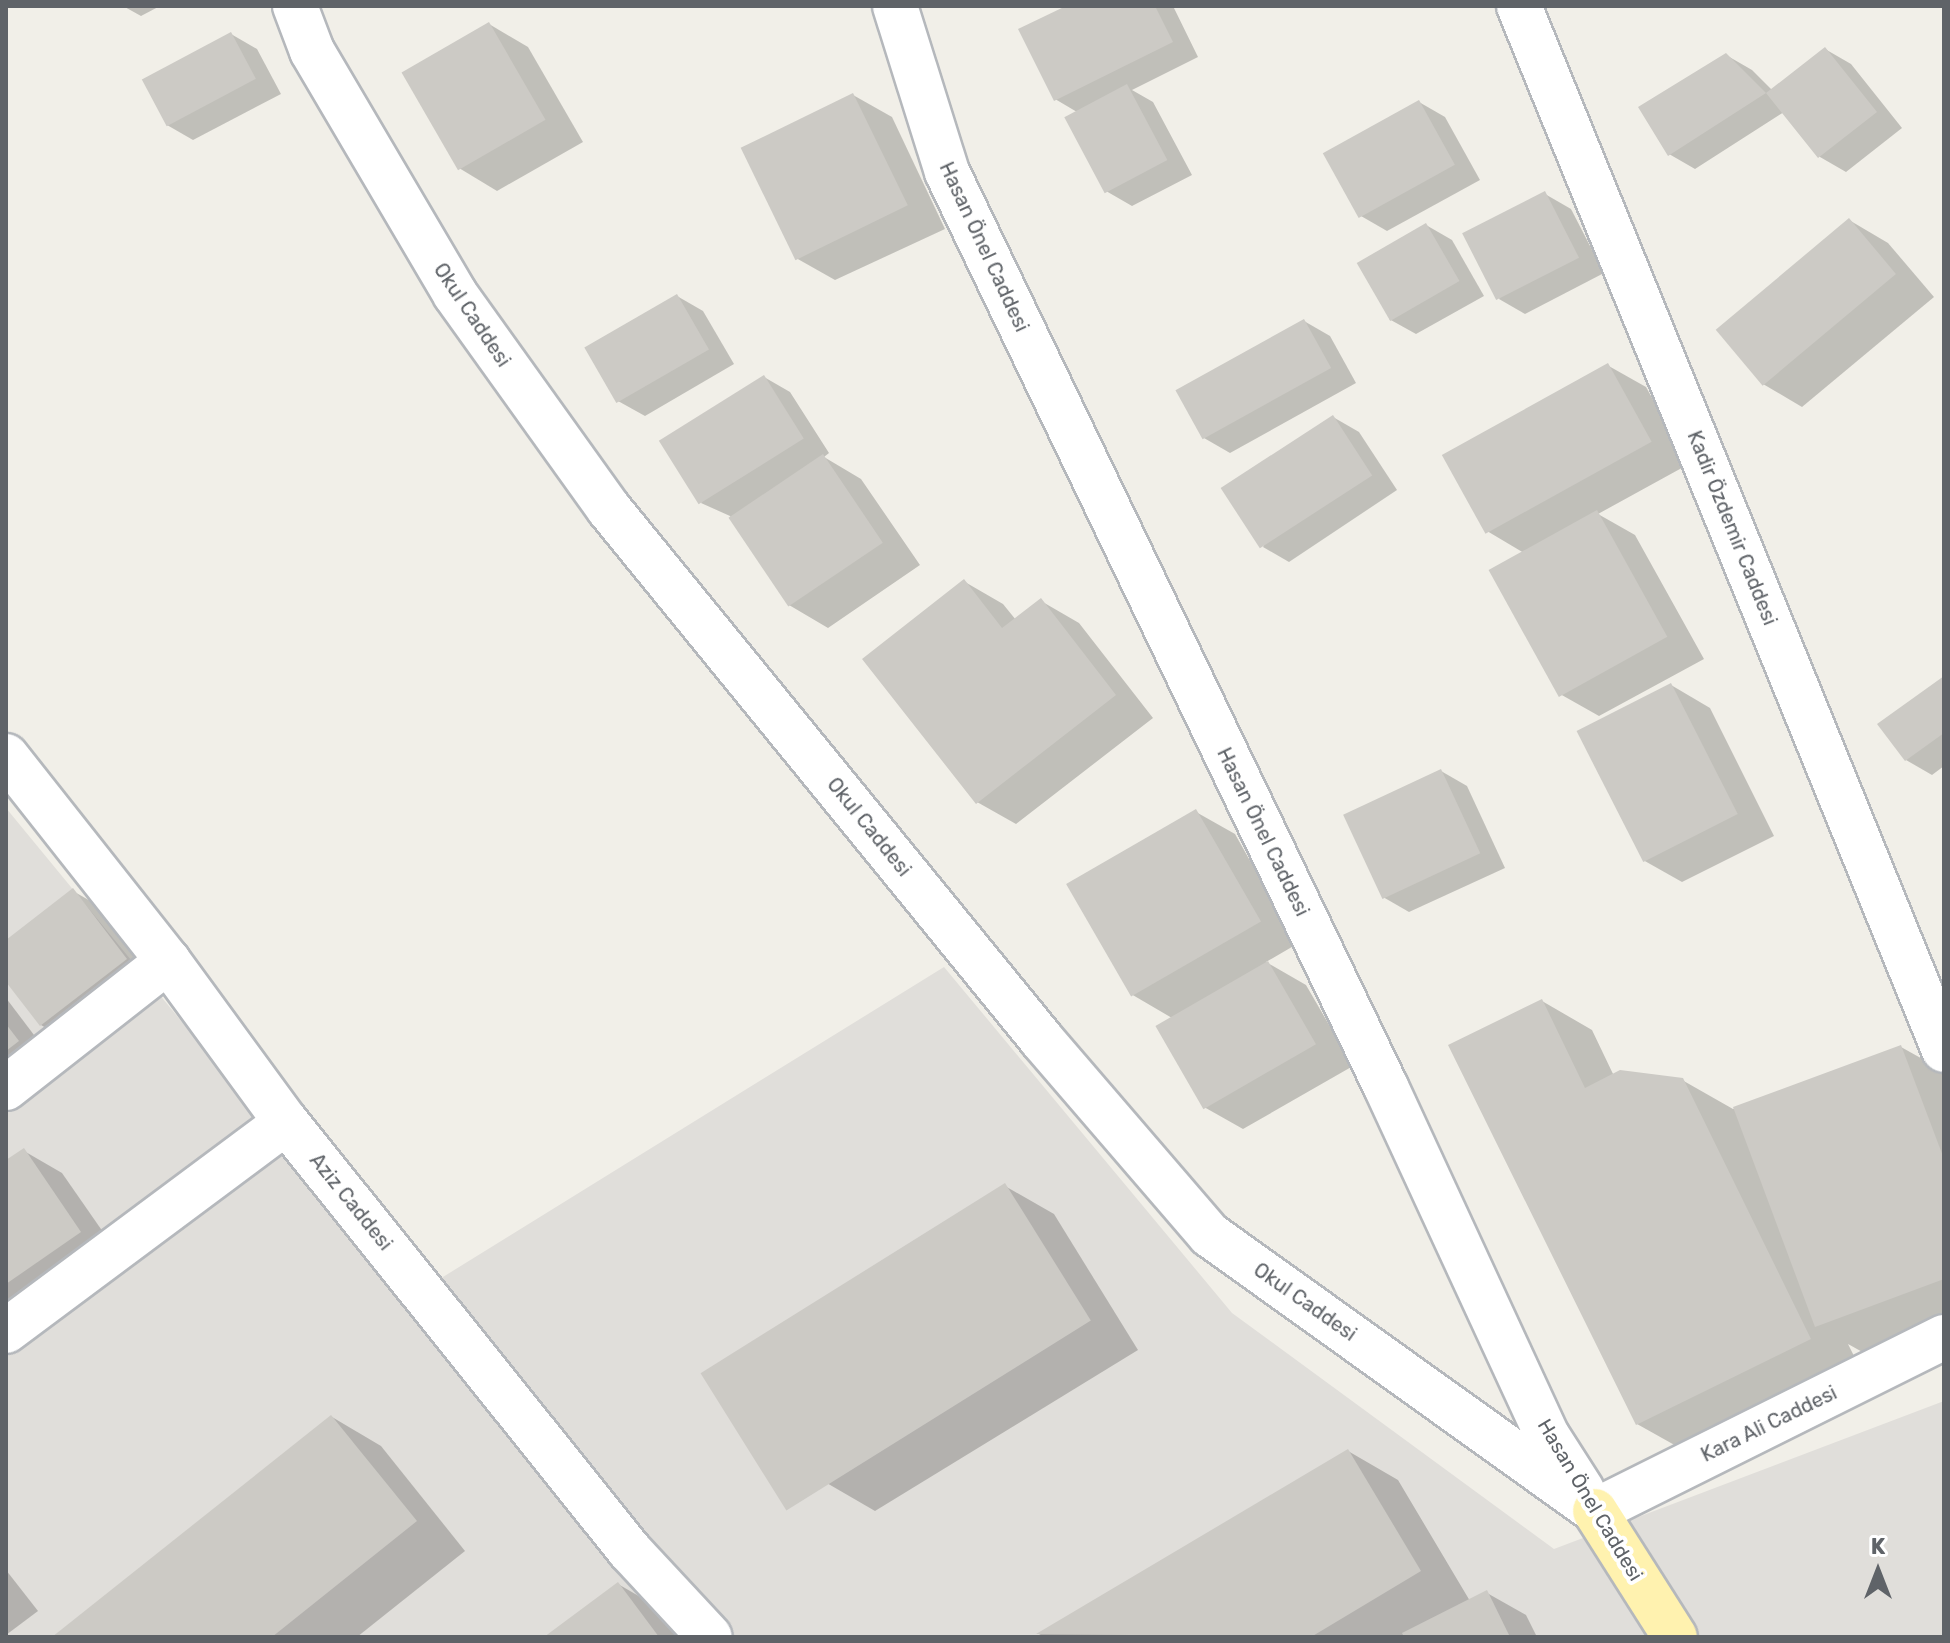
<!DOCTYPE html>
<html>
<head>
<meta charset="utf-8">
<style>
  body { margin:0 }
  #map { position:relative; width:1950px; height:1643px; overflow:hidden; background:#f1efe8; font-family:Rubik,sans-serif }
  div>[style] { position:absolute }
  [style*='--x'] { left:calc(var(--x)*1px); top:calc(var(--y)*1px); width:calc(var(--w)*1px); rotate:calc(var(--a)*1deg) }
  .industrial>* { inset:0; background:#e0deda }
  .shadow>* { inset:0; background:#0003 }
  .building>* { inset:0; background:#cccac5; transform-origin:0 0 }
  .roads { filter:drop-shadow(2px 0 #b5b8bc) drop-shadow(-2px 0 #b5b8bc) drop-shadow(0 2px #b5b8bc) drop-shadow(0 -2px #b5b8bc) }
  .minor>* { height:44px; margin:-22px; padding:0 22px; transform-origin:22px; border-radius:22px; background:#fff }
  .major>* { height:44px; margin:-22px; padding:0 22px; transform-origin:22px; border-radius:22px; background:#fff2af }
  span { translate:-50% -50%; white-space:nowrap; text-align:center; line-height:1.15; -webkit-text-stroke:8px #fff; paint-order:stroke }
  .street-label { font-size:20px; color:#5f6368 }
  .frame { position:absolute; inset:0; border:8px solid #5f6368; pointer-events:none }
  .north { position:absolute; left:1838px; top:1531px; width:80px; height:80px; -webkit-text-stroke:6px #fff; paint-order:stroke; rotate:0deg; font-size:22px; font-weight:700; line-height:32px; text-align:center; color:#5f6368 }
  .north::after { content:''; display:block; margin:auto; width:28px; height:36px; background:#5f6368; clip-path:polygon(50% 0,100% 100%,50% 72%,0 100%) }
</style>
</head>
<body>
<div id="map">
  <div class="industrial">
    <div style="clip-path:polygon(6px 808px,409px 1298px,944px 967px,1232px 1313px,1554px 1549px,1944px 1401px,1944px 1637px,6px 1637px)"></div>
  </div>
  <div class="shadow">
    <div style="clip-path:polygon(123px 6px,160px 6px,141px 16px)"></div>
    <div style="clip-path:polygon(1070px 6px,1173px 6px,1198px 57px,1132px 90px,1153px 102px,1192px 175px,1132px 206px,1106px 191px,1077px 112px,1055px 99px)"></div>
    <div style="clip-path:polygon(489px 24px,528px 47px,583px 142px,497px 191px,459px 168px)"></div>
    <div style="clip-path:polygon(231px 34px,257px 49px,281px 94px,193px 140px,167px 125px)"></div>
    <div style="clip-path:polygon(1825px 49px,1851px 64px,1902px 128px,1846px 172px,1820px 157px,1784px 112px,1695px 169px,1669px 154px,1726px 55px,1752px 70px,1772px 90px)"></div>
    <div style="clip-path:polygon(853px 95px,892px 117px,945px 229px,835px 280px,796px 258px)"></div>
    <div style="clip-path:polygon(1419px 102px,1445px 117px,1480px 180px,1387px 231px,1361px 216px)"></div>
    <div style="clip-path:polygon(1545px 194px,1571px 209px,1604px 273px,1525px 314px,1499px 299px)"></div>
    <div style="clip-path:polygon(1849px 220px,1888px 243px,1934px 297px,1802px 407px,1763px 384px)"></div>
    <div style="clip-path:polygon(1426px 225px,1452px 240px,1484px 296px,1416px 334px,1389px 319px)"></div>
    <div style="clip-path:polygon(677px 296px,703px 311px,734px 364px,645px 416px,618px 401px)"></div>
    <div style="clip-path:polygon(1304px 321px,1330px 336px,1356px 383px,1230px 453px,1204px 438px)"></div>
    <div style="clip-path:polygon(1607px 365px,1646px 387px,1689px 464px,1598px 514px,1635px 535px,1704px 659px,1599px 716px,1560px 694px,1524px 553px,1487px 531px)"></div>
    <div style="clip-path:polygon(764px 377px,790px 392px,829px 453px,824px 457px,861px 479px,920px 565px,828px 628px,789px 605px,730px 516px,701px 503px)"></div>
    <div style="clip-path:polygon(1333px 417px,1359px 432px,1397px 490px,1289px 562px,1263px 547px)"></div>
    <div style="clip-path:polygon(965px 582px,1003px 604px,1016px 620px,1041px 601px,1079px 623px,1153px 718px,1016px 824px,977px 802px)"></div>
    <div style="clip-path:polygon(1944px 678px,1944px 766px,1932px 775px,1906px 760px)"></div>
    <div style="clip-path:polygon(1671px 685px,1710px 708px,1774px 836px,1682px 882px,1643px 860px)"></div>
    <div style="clip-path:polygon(1441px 771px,1467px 786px,1505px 868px,1409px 912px,1383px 897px)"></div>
    <div style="clip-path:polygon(1196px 812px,1235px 834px,1297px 944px,1266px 962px,1306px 985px,1353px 1066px,1243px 1129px,1204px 1107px,1172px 1018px,1131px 994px)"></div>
    <div style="clip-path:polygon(73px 891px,99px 906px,152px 975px,67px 1040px,41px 1025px,6px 979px,6px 942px)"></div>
    <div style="clip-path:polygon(6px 998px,56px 1064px,6px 1102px)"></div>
    <div style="clip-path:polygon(1542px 1001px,1592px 1030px,1614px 1076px,1682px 1080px,1733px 1109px,1901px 1047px,1944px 1071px,1944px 1326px,1866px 1354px,1848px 1344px,1860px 1368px,1687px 1452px,1637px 1424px)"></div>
    <div style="clip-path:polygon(24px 1151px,62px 1173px,119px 1255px,6px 1332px,6px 1163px)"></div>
    <div style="clip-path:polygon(1005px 1186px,1054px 1214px,1138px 1350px,875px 1511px,825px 1482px)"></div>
    <div style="clip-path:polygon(332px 1417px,381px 1446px,465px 1551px,357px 1637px,55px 1637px)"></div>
    <div style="clip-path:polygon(1348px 1451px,1398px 1480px,1470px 1601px,1487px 1593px,1526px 1615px,1537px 1637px,1039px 1635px)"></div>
    <div style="clip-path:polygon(6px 1570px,38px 1611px,6px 1635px)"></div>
    <div style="clip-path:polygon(618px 1584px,668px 1613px,686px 1637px,547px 1637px)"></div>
  </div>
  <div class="building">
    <div style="clip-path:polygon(1066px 6px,1155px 6px,1173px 42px,1054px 101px,1018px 29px)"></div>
    <div style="left:489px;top:22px;width:113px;height:101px;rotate:60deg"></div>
    <div style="left:231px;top:32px;width:53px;height:101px;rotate:62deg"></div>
    <div style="clip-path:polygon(1825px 47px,1877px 112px,1818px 158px,1766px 93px,1668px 156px,1638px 107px,1726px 53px,1766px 93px)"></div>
    <div style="left:1127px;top:84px;width:86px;height:71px;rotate:62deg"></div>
    <div style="left:853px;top:93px;width:125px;height:125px;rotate:64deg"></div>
    <div style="left:1419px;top:100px;width:74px;height:110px;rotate:61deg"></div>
    <div style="left:1545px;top:191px;width:75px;height:93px;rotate:63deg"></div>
    <div style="left:1849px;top:218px;width:73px;height:174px;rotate:50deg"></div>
    <div style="left:1426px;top:223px;width:67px;height:80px;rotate:60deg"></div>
    <div style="left:677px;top:294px;width:64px;height:107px;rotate:60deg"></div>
    <div style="left:1304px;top:319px;width:56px;height:147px;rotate:61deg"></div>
    <div style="left:1608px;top:363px;width:90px;height:190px;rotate:61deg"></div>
    <div style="left:764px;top:375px;width:75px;height:124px;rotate:58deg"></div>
    <div style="left:1333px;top:415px;width:72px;height:134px;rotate:57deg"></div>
    <div style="left:823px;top:454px;width:107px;height:114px;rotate:56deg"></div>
    <div style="left:1597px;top:510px;width:145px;height:124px;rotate:61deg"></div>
    <div style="clip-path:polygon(964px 579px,1002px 628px,1041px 598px,1116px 695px,976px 804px,862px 659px)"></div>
    <div style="clip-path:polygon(1944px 676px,1944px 733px,1905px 761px,1877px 724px)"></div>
    <div style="left:1671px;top:683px;width:147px;height:106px;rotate:63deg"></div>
    <div style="left:1441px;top:769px;width:93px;height:108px;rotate:65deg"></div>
    <div style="left:1196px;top:809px;width:130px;height:150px;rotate:60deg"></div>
    <div style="clip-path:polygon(73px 888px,127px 959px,40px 1026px,6px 982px,6px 940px)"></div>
    <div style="left:1268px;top:961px;width:96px;height:130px;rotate:60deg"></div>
    <div style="clip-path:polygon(1542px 999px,1585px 1088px,1620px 1070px,1683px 1078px,1811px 1339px,1636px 1425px,1448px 1045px)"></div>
    <div style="clip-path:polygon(6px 1024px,19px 1041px,6px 1051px)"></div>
    <div style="clip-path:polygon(1901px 1045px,1944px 1159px,1944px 1279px,1815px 1327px,1733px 1107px)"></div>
    <div style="clip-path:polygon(24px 1148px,81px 1232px,6px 1284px,6px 1160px)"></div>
    <div style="left:1005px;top:1183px;width:162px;height:359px;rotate:58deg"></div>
    <div style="clip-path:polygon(331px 1415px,417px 1521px,272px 1637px,52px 1637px)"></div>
    <div style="clip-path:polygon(1348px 1449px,1421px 1571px,1311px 1637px,1036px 1634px)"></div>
    <div style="clip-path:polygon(618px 1582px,659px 1637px,544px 1637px)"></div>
    <div style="clip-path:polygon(1487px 1590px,1510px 1637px,1404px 1637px,1402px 1633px)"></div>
  </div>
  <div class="roads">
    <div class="minor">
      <div style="--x:295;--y:6;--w:48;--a:69.3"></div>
      <div style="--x:312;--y:51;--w:282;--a:59.5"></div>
      <div style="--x:455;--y:294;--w:264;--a:54.4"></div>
      <div style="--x:609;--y:509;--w:685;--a:50.8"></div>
      <div style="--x:1042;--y:1040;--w:257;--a:49.3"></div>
      <div style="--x:1210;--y:1235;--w:474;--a:35.6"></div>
      <div style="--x:895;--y:6;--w:174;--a:72.6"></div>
      <div style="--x:947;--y:172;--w:1015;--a:64.37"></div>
      <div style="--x:1386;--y:1087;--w:386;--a:65.2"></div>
      <div style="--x:1548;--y:1437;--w:63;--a:57.3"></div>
      <div style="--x:1519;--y:6;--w:1127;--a:67.85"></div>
      <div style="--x:6;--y:756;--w:261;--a:51.7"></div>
      <div style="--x:168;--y:961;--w:200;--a:53.8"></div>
      <div style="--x:286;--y:1122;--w:550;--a:51.28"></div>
      <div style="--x:630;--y:1551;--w:117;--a:47.1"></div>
      <div style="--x:6;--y:1088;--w:206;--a:-38.1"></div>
      <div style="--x:6;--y:1331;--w:349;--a:-36.7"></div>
      <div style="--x:1595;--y:1511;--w:390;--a:-26.5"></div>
    </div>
    <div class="major">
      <div style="--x:1595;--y:1511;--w:149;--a:57.6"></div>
    </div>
  </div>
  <div class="street-label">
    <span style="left:984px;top:247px;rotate:65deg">Hasan Önel Caddesi</span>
    <span style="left:472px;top:315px;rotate:56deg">Okul Caddesi</span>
    <span style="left:1732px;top:528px;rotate:68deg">Kadir Özdemir Caddesi</span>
    <span style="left:869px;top:827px;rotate:51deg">Okul Caddesi</span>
    <span style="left:1263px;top:832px;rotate:64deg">Hasan Önel Caddesi</span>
    <span style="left:351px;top:1202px;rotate:51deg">Aziz Caddesi</span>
    <span style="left:1305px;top:1302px;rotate:35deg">Okul Caddesi</span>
    <span style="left:1769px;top:1424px;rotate:-26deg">Kara Ali Caddesi</span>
    <span style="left:1590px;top:1500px;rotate:59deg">Hasan Önel Caddesi</span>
  </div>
  <div class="frame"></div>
  <div class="north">K</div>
</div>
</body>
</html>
